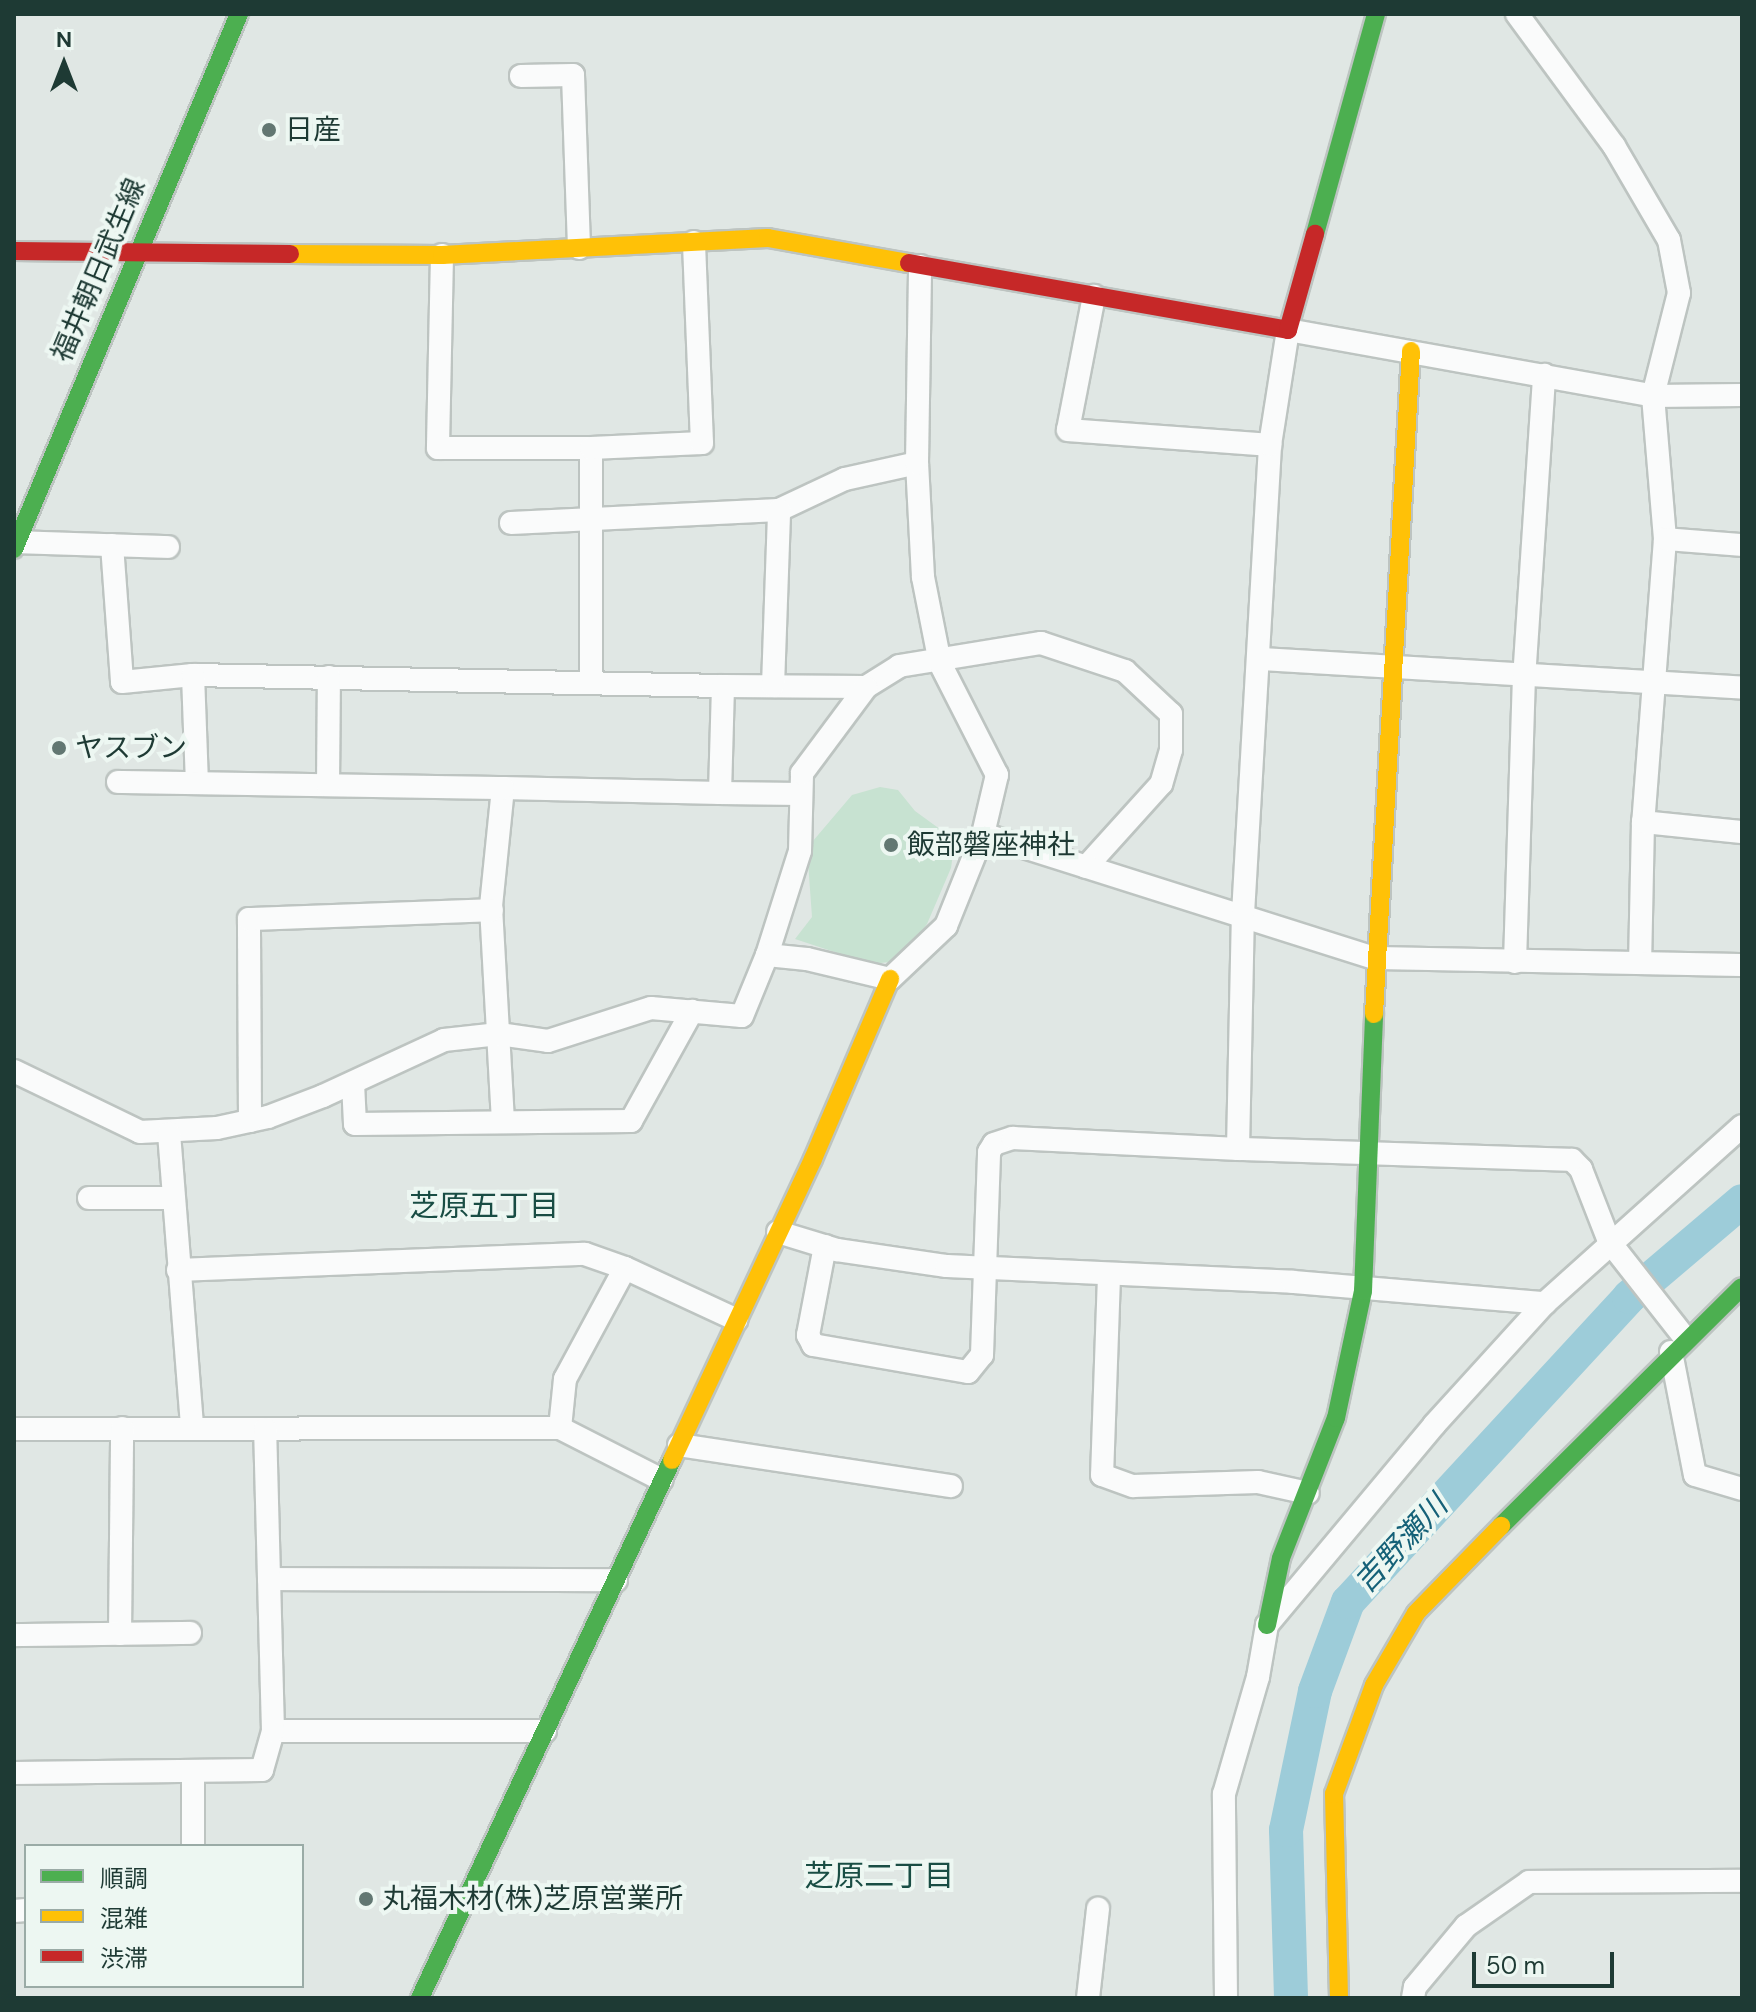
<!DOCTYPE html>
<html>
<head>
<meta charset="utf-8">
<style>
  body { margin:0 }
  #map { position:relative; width:1756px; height:2012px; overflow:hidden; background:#e0e7e4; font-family:"DM Sans","Noto Sans JP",sans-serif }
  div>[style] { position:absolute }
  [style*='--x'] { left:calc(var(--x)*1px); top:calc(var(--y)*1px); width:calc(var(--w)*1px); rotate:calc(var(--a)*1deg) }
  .green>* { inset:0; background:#c7e2d1 }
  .river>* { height:34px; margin:-17px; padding:0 17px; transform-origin:17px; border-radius:17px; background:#9dccd9 }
  .roads { filter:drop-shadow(2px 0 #bdc4c1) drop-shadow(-2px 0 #bdc4c1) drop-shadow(0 2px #bdc4c1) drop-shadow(0 -2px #bdc4c1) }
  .street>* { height:22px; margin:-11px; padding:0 11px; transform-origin:11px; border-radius:11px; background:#fafbfb }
  .fast>* { height:18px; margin:-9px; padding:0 9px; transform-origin:9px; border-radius:9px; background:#4caf50 }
  .slow>* { height:18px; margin:-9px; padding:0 9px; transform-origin:9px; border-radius:9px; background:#ffc107 }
  .jam>* { height:18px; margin:-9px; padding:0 9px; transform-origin:9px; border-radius:9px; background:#c62828 }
  .dots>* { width:22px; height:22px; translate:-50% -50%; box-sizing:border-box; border:4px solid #edf7f2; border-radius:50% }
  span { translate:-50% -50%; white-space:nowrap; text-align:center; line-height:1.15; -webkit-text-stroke:8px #edf7f2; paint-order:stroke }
  .poi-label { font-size:28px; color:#1e3a34 }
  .left { translate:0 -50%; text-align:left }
  .street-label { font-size:28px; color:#1e3a34 }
  .neighbourhood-label { font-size:30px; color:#194d44 }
  .water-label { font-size:30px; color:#156178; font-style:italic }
  .frame { position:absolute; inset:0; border:16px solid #1e3a34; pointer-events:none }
  .legend { position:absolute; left:24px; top:1844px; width:280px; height:144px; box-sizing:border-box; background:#edf7f2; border:2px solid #9aaba6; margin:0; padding:10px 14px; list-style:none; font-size:24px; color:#1e3a34 }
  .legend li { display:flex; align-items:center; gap:16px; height:40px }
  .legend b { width:40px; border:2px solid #9aaba6 }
  .north { position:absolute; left:24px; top:24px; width:80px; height:80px; -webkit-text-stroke:6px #edf7f2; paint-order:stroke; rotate:0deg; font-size:22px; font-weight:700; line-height:32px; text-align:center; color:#1e3a34 }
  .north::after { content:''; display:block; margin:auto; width:28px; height:36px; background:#1e3a34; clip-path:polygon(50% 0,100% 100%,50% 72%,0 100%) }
  .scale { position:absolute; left:1472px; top:1952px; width:142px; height:36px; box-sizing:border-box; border:4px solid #1e3a34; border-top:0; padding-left:10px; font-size:24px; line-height:28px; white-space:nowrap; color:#1e3a34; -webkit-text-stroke:6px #edf7f2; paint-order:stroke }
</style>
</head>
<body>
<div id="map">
  <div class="green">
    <div style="clip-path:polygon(880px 787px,898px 790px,915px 811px,955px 840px,951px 868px,927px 924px,899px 961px,871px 964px,795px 939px,812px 917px,807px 848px,852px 795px)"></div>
  </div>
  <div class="river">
    <div style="--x:1291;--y:1998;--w:168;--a:-91.7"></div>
    <div style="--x:1286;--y:1830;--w:142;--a:-78.2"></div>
    <div style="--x:1315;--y:1691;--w:95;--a:-69.7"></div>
    <div style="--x:1348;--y:1602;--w:415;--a:-47.3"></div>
    <div style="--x:1629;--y:1297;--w:148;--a:-40.3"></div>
  </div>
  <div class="roads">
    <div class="street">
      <div style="--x:1517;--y:14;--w:164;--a:53.7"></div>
      <div style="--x:1614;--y:146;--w:109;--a:59.7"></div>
      <div style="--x:1669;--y:240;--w:54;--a:79.3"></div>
      <div style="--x:1679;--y:293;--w:106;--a:104.2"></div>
      <div style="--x:1653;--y:396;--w:144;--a:85.2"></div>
      <div style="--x:1665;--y:539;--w:284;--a:94.4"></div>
      <div style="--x:1643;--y:822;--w:138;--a:91.2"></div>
      <div style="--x:521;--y:76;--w:52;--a:-1.1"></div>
      <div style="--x:573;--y:75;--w:173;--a:88"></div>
      <div style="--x:442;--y:255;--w:193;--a:91.2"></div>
      <div style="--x:438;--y:448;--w:153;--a:0"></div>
      <div style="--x:591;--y:448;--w:235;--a:90"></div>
      <div style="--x:1094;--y:296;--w:136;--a:101"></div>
      <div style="--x:1068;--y:430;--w:203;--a:4.2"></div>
      <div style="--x:591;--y:448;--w:111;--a:-2.6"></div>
      <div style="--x:702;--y:443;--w:201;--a:-92.3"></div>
      <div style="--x:511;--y:523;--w:268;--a:-2.8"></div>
      <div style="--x:779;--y:510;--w:73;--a:-25.2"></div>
      <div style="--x:845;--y:479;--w:74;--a:-12.5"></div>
      <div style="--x:1665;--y:539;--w:77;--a:4.5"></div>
      <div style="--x:17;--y:542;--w:151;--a:1.9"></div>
      <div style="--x:112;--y:545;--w:137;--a:85.8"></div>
      <div style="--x:122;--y:682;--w:71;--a:-5.6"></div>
      <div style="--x:193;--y:675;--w:530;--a:1.19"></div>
      <div style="--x:723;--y:686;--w:107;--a:91.6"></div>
      <div style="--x:720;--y:793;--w:217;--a:-178.7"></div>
      <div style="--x:503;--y:788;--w:120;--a:95.8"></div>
      <div style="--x:491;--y:907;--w:215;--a:86.8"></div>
      <div style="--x:1260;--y:659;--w:483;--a:3.4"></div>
      <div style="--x:193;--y:675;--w:108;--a:87.9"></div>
      <div style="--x:723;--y:686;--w:143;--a:0.4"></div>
      <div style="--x:866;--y:687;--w:39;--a:-32"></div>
      <div style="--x:899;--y:666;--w:144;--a:-9.2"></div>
      <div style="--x:1041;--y:643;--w:89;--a:18.4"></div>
      <div style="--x:1125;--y:671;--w:63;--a:43.1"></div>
      <div style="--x:1171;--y:714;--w:36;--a:90"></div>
      <div style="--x:1171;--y:750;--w:35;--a:106"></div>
      <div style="--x:1161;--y:784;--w:112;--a:132.1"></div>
      <div style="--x:773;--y:686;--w:176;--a:-88"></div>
      <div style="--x:118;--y:782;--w:385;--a:0.9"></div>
      <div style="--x:328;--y:785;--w:108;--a:-89.5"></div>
      <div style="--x:720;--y:793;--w:80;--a:0.7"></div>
      <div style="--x:1643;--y:822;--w:100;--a:5.8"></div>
      <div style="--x:983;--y:834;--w:411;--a:17.6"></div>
      <div style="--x:1375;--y:958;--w:367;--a:1.1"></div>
      <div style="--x:767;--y:955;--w:109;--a:-72.4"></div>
      <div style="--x:800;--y:851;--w:78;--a:-88.5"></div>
      <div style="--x:802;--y:773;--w:107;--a:-53.3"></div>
      <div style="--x:1515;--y:962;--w:283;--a:-88.2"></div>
      <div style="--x:1524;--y:679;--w:305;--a:-86.2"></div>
      <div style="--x:14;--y:1071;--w:140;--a:25.8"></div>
      <div style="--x:140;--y:1132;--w:77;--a:-3"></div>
      <div style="--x:217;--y:1128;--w:52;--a:-12.2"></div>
      <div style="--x:268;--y:1117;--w:59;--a:-20.9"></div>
      <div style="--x:323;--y:1096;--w:133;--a:-24.8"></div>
      <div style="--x:444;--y:1040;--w:55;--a:-6.2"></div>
      <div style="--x:499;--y:1034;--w:49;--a:8.1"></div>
      <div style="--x:548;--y:1041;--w:108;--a:-17.8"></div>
      <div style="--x:651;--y:1008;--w:91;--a:5"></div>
      <div style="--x:742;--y:1016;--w:66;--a:-67.7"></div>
      <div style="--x:767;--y:955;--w:40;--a:5.7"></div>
      <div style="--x:807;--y:959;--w:85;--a:13.5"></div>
      <div style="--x:890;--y:979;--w:77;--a:-43.4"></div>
      <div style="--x:946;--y:926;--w:99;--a:-68.1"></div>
      <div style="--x:983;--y:834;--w:61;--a:-76.7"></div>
      <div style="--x:997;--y:775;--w:126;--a:-117"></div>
      <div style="--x:940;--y:663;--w:88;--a:-101.2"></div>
      <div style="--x:923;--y:577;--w:114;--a:-93"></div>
      <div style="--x:917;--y:463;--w:197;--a:-89.1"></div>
      <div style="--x:353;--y:1083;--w:41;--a:87.2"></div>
      <div style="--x:355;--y:1124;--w:276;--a:-0.6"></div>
      <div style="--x:631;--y:1121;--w:126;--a:-61"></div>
      <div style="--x:250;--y:1121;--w:202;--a:-90.3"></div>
      <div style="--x:249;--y:919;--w:243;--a:-2.1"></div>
      <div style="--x:169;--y:1133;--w:296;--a:85.5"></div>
      <div style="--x:89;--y:1198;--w:83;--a:0"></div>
      <div style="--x:778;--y:1232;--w:62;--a:17"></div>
      <div style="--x:837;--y:1250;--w:111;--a:8.3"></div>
      <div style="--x:947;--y:1266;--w:346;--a:2.6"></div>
      <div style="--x:1293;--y:1282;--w:253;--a:4.8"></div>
      <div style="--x:825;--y:1246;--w:91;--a:100.8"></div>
      <div style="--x:808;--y:1335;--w:11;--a:63"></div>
      <div style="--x:813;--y:1345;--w:157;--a:9.9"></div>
      <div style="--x:968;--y:1372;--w:22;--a:-51"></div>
      <div style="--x:982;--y:1355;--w:203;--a:-88"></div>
      <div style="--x:989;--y:1152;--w:9;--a:-58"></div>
      <div style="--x:994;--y:1144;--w:20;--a:-18"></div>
      <div style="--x:1013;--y:1138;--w:225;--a:2.8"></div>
      <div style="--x:178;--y:1270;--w:407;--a:-2.3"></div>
      <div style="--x:585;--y:1254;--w:42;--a:19.3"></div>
      <div style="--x:1109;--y:1276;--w:199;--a:92"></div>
      <div style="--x:1102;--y:1475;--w:33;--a:20"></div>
      <div style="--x:1133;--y:1486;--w:125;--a:-1.8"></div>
      <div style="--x:1258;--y:1482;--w:51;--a:12.4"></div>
      <div style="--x:1685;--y:1338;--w:123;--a:-128.1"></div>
      <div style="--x:1609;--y:1241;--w:77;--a:-111.3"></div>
      <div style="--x:1581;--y:1169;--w:13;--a:-135"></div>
      <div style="--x:1572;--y:1160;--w:334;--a:-178.1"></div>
      <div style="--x:1238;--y:1149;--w:235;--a:-88.8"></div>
      <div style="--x:1243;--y:914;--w:470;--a:-86.7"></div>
      <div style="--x:1270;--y:445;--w:116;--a:-81.1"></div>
      <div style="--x:1288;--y:330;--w:371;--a:10.2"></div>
      <div style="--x:1653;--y:396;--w:89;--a:-0.6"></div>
      <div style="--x:1671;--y:1352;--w:125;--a:79"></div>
      <div style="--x:1695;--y:1475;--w:49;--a:16.6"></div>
      <div style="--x:560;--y:1428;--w:49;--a:-84.2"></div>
      <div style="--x:565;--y:1379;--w:126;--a:-61.6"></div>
      <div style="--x:625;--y:1268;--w:123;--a:24.9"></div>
      <div style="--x:14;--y:1429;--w:546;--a:-0.1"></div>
      <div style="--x:560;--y:1428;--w:114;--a:27"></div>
      <div style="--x:679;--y:1445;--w:275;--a:8.6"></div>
      <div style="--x:269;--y:1579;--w:347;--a:0.2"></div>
      <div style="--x:120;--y:1634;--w:206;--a:-89.4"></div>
      <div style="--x:14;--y:1635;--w:176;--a:-0.7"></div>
      <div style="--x:273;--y:1731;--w:272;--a:0"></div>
      <div style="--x:14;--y:1773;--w:248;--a:-0.7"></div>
      <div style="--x:262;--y:1770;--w:41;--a:-74.2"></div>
      <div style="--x:273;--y:1731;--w:302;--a:-91.5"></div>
      <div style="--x:193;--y:1774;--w:72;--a:90"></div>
      <div style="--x:14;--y:1911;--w:12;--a:-5"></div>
      <div style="--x:1088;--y:1998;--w:90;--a:-83.6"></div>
      <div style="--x:1226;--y:1998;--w:204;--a:-90.6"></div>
      <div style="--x:1224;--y:1794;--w:122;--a:-73.8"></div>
      <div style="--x:1258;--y:1677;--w:53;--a:-80.2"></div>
      <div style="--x:1267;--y:1625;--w:261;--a:-50.1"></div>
      <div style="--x:1434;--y:1425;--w:165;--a:-47.7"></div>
      <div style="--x:1545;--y:1303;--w:265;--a:-41.9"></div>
      <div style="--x:1413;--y:1998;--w:11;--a:-80"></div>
      <div style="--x:1415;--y:1987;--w:80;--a:-50.1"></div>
      <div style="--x:1466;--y:1926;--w:77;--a:-34.9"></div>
      <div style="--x:1529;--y:1882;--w:213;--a:-0.3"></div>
    </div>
    <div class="fast">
      <div style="--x:1315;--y:234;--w:228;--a:-74.5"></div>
      <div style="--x:14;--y:549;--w:580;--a:-67.19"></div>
      <div style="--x:1501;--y:1526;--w:339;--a:-44.8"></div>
      <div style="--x:1267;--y:1625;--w:68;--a:-78.2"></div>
      <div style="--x:1281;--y:1558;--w:150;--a:-68.6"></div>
      <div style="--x:1336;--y:1418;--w:130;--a:-78"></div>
      <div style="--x:1363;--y:1291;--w:277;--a:-87.7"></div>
      <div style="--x:420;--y:1998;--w:594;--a:-64.9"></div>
    </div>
    <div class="slow">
      <div style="--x:290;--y:254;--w:152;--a:0.4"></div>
      <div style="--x:442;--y:255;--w:326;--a:-3"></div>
      <div style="--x:768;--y:238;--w:143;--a:10.1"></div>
      <div style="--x:1374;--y:1014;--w:664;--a:-86.81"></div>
      <div style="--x:672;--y:1460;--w:332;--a:-64.9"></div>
      <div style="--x:813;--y:1159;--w:196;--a:-66.8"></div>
      <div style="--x:1339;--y:1998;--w:204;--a:-91.4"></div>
      <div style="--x:1334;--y:1794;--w:116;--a:-69.8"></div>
      <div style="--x:1374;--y:1685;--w:83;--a:-59.7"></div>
      <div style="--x:1416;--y:1613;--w:122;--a:-45.7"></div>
    </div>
    <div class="jam">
      <div style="--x:14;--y:251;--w:276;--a:0.6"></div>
      <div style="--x:909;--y:263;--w:385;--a:10"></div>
      <div style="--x:1288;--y:330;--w:100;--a:-74.3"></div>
    </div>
  </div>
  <div class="dots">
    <div style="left:269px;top:130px;background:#627772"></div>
    <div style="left:59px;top:748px;background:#627772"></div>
    <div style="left:891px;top:845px;background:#627772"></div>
    <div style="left:366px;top:1899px;background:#627772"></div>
  </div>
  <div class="poi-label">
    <span class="left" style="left:285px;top:130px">日産</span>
    <span class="left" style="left:75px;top:748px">ヤスブン</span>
    <span class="left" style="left:907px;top:845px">飯部磐座神社</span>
    <span class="left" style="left:382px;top:1899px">丸福木材(株)芝原営業所</span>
  </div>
  <div class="street-label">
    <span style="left:99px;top:270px;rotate:-67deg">福井朝日武生線</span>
  </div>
  <div class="neighbourhood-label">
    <span style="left:484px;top:1206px">芝原五丁目</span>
    <span style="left:879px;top:1876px">芝原二丁目</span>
  </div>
  <div class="water-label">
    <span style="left:1401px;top:1544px;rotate:-47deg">吉野瀬川</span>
  </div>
  <div class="frame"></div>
  <ul class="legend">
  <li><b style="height:10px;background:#4caf50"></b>順調</li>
  <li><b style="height:10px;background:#ffc107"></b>混雑</li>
  <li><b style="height:10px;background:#c62828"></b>渋滞</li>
  </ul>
  <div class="north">N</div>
  <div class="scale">50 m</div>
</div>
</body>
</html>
